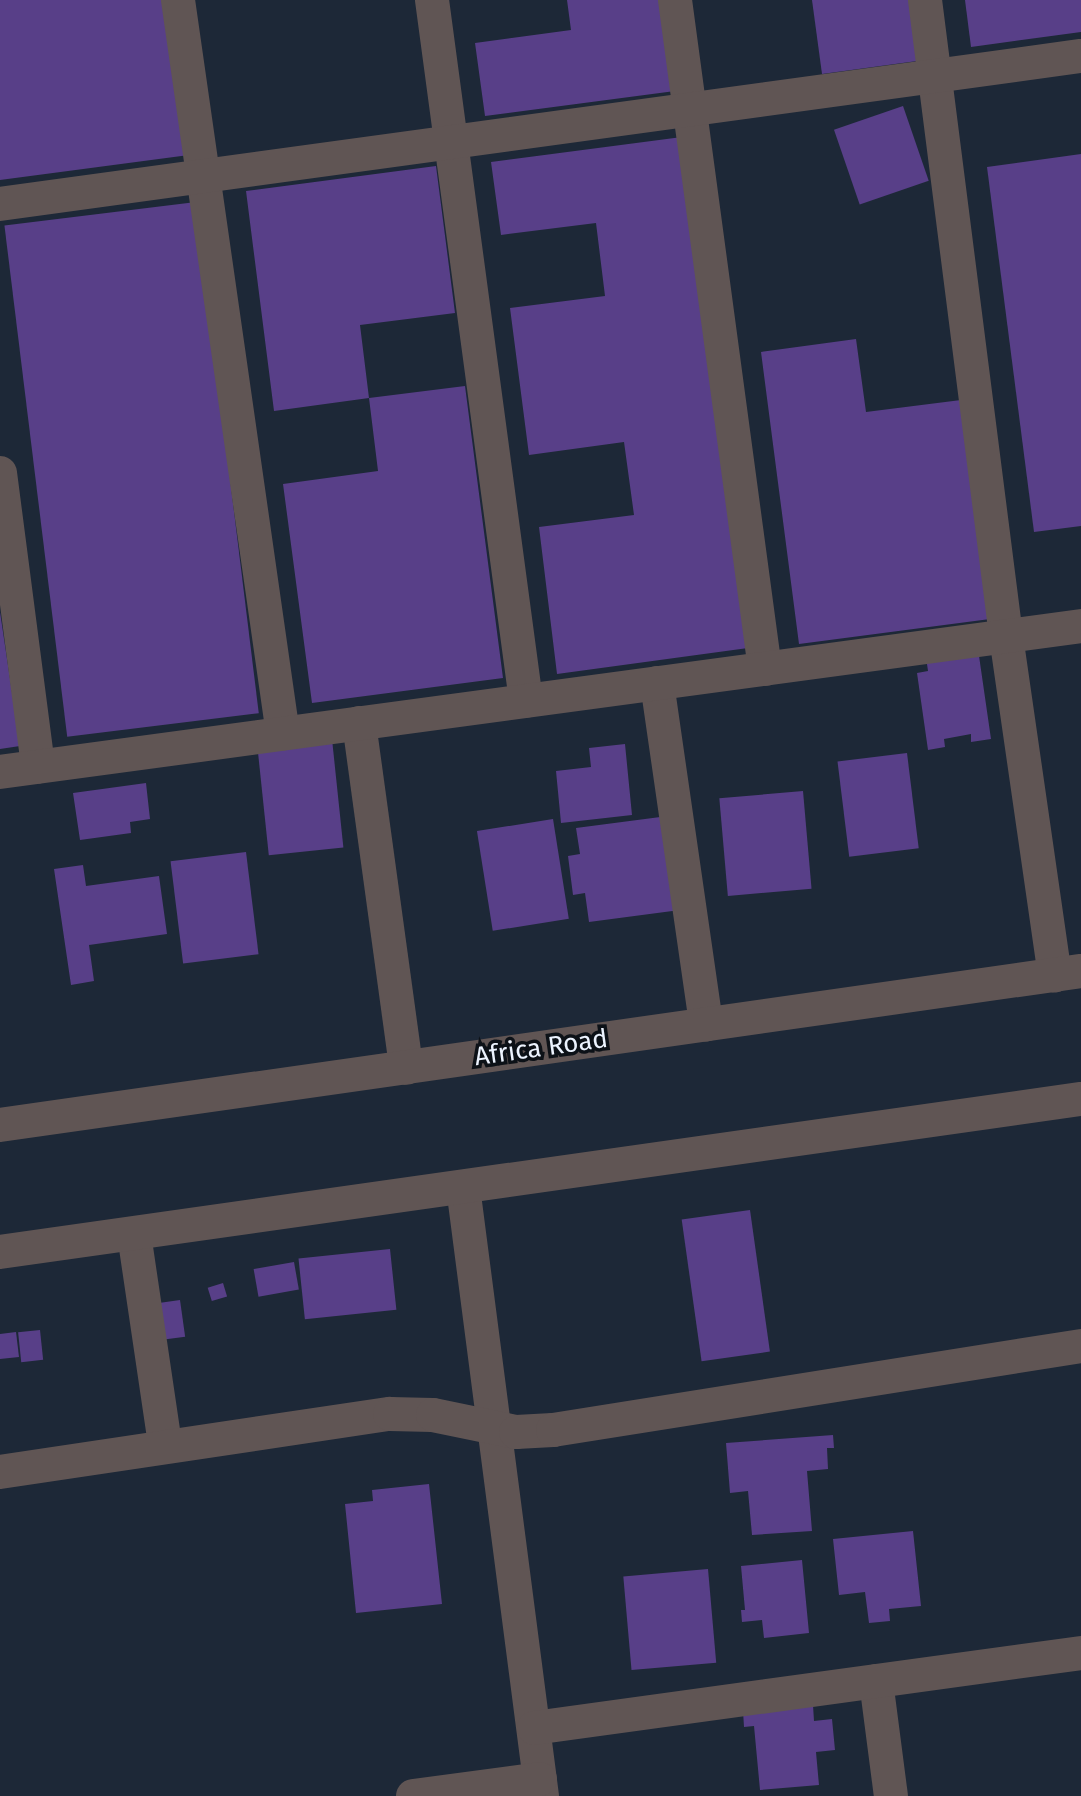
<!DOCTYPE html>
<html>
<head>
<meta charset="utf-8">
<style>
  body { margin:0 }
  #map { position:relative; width:1081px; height:1796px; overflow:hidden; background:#1d2837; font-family:"Fira Sans",sans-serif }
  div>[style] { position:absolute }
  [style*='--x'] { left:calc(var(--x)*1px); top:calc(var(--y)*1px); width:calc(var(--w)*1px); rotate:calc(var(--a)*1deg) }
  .building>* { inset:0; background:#583f88; transform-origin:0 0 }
  .minor>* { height:34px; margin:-17px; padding:0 17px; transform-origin:17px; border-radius:17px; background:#605554 }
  span { translate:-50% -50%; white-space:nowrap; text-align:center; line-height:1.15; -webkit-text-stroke:7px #0c1117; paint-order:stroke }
  .street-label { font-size:26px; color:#ecf3fe }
</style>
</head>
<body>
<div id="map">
  <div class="building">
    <div style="clip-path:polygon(0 0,170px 0,189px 155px,0 180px)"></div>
    <div style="clip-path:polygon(567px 0,664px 0,675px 91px,485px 116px,475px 43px,571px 30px)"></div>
    <div style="clip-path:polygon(812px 0,909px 0,917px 61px,822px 74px)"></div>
    <div style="clip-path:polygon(965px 0,1081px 0,1081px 32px,971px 47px)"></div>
    <div style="left:903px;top:106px;width:79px;height:73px;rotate:71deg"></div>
    <div style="clip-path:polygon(682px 137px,748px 648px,557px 674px,539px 527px,634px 515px,624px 442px,529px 455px,510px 308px,605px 296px,596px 223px,501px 235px,491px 162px)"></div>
    <div style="clip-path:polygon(1081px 154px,1081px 526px,1034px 532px,987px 167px)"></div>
    <div style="clip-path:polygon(436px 166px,455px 313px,360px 325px,369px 398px,465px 386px,503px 678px,312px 703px,283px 484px,378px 471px,369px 398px,274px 411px,246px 191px)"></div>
    <div style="left:196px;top:202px;width:515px;height:193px;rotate:83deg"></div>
    <div style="clip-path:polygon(856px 339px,866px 412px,961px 400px,990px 619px,799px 644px,761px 352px)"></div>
    <div style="clip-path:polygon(0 612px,20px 746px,0 749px)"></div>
    <div style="clip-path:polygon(977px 642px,991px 739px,971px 742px,971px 734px,944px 739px,945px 747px,928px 750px,917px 673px,928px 671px,925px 650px)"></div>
    <div style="left:332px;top:739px;width:109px;height:75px;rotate:84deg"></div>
    <div style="clip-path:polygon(625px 744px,632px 815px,561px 823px,556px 771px,591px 767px,589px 748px)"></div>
    <div style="left:907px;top:753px;width:96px;height:70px;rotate:83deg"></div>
    <div style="clip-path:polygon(146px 783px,150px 819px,130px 822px,131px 833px,80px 840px,73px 793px)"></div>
    <div style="left:803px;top:791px;width:98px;height:84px;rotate:85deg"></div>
    <div style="clip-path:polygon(668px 816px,680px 910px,589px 922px,585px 893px,573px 895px,568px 856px,580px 854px,576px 828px)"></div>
    <div style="left:553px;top:819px;width:101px;height:77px;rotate:81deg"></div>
    <div style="left:246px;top:852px;width:103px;height:76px;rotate:83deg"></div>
    <div style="clip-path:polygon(83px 865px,86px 886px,159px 876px,167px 934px,89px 945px,94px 981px,71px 985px,54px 869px)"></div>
    <div style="left:750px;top:1210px;width:143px;height:69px;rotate:82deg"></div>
    <div style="left:390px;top:1249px;width:61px;height:92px;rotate:84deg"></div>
    <div style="left:294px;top:1262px;width:28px;height:41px;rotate:80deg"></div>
    <div style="left:223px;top:1283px;width:14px;height:16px;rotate:73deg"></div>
    <div style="left:180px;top:1300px;width:37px;height:25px;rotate:82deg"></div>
    <div style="left:40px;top:1330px;width:30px;height:22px;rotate:84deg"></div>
    <div style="clip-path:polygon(16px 1332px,19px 1357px,0 1359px,0 1334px)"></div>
    <div style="clip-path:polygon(833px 1435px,834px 1448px,827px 1448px,828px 1469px,807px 1471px,812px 1531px,752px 1535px,748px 1491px,730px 1493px,726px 1443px)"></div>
    <div style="clip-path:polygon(429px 1484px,442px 1604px,356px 1613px,345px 1504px,373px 1501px,372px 1490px)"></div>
    <div style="clip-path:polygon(913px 1531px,921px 1606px,889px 1609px,890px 1621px,869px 1623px,865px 1592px,839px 1595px,833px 1539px)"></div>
    <div style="clip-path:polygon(802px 1560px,809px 1633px,764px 1638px,762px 1620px,742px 1622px,741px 1610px,745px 1610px,741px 1566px)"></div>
    <div style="left:708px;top:1569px;width:94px;height:85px;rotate:85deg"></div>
    <div style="clip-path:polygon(813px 1705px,814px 1721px,832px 1719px,835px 1750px,816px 1752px,819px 1785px,760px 1790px,754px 1726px,744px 1727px,743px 1711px)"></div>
  </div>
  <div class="minor">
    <div style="--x:178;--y:0;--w:741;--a:81.86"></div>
    <div style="--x:432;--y:0;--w:707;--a:82.36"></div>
    <div style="--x:675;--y:0;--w:675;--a:82.34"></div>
    <div style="--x:925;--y:0;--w:641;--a:82.74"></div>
    <div style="--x:1006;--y:636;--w:343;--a:81.8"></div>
    <div style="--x:0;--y:204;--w:1091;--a:-7.8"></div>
    <div style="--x:0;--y:473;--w:296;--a:82.6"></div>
    <div style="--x:657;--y:683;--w:345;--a:81.8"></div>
    <div style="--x:359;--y:723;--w:348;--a:82.2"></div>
    <div style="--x:0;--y:772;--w:1091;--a:-7.69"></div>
    <div style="--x:0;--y:1125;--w:1092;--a:-8.11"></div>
    <div style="--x:463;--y:1187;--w:614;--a:82.61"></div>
    <div style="--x:134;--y:1234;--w:213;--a:81.6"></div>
    <div style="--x:0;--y:1252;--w:1092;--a:-8.06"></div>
    <div style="--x:0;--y:1472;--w:394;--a:-8.5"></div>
    <div style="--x:390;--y:1414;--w:43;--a:1.3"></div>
    <div style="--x:433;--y:1415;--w:85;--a:11.6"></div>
    <div style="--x:516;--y:1432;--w:37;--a:-3"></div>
    <div style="--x:553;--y:1430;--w:535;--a:-9.04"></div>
    <div style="--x:876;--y:1681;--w:116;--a:82.6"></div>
    <div style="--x:534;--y:1728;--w:552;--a:-7.81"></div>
    <div style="--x:413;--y:1796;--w:128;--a:-7.6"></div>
  </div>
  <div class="street-label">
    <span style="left:541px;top:1048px;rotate:-8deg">Africa Road</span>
  </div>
</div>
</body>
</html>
